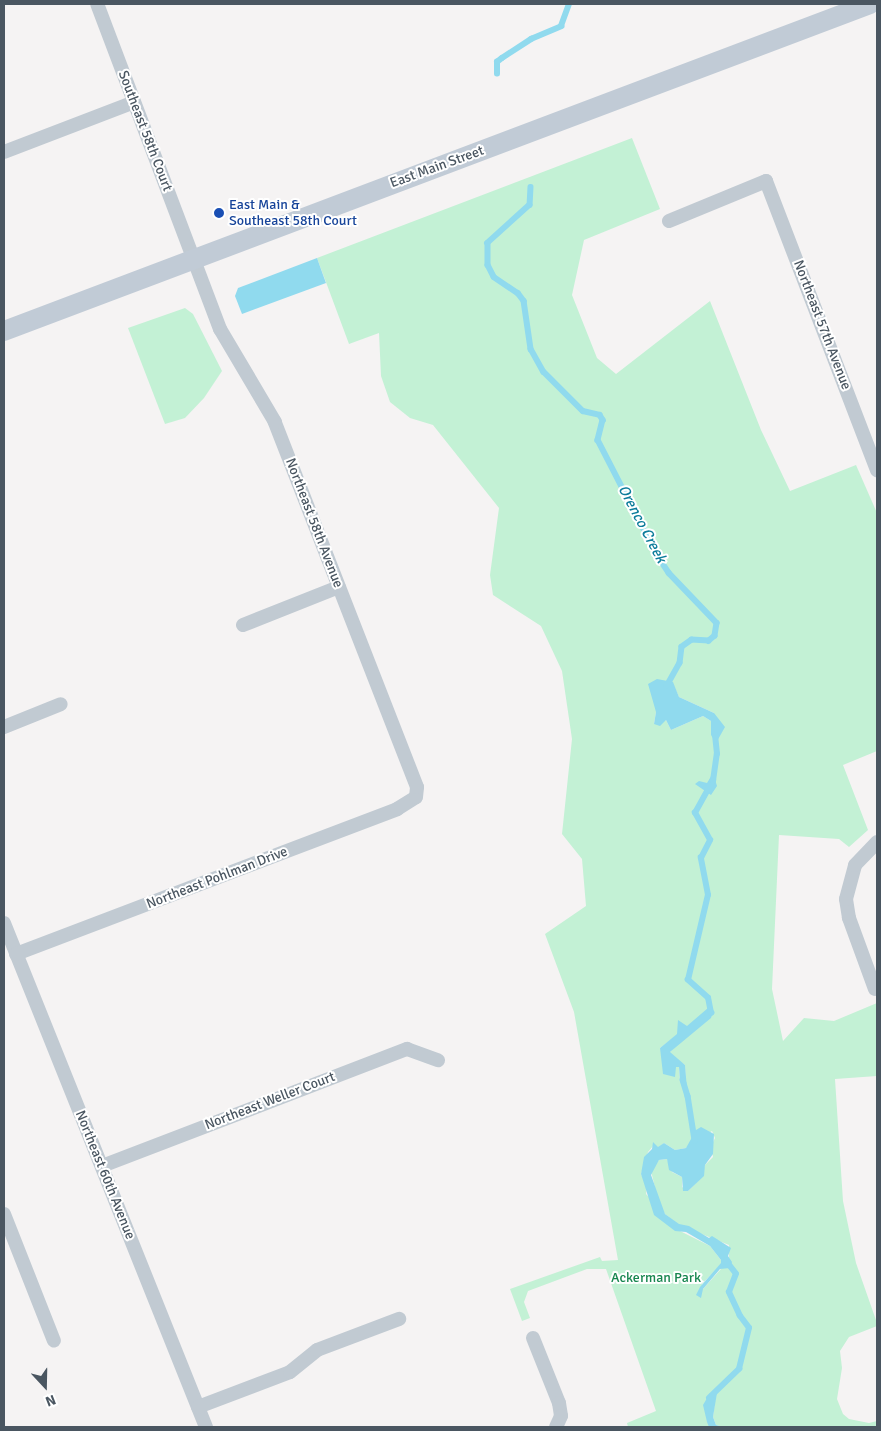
<!DOCTYPE html>
<html>
<head>
<meta charset="utf-8">
<style>
  body { margin:0 }
  #map { position:relative; width:881px; height:1431px; overflow:hidden; background:#f5f3f3; font-family:Signika,sans-serif }
  div>[style] { position:absolute }
  [style*='--x'] { left:calc(var(--x)*1px); top:calc(var(--y)*1px); width:calc(var(--w)*1px); rotate:calc(var(--a)*1deg) }
  .green>* { inset:0; background:#c3f1d5 }
  .water>* { inset:0; background:#90daee }
  .stream>* { height:5.5px; margin:-2.75px; padding:0 2.75px; transform-origin:2.75px; border-radius:2.75px; background:#90daee }
  .minor>* { height:14px; margin:-7px; padding:0 7px; transform-origin:7px; border-radius:7px; background:#c1cad2 }
  .secondary>* { height:20px; margin:-10px; padding:0 10px; transform-origin:10px; border-radius:10px; background:#c1cbd6 }
  .dots>* { width:14px; height:14px; translate:-50% -50%; box-sizing:border-box; border:2px solid #fff; border-radius:50% }
  span { translate:-50% -50%; white-space:nowrap; text-align:center; line-height:1.15; -webkit-text-stroke:4px #fff; paint-order:stroke }
  .street-label { font-size:14px; color:#4a5661 }
  .transit-label { font-size:14px; color:#164399 }
  .left { translate:0 -50%; text-align:left }
  .park-label { font-size:14px; color:#17864f }
  .water-label { font-size:15px; color:#0c7c9b; font-style:italic }
  .frame { position:absolute; inset:0; border:5px solid #4a5661; pointer-events:none }
  .north { position:absolute; left:20px; top:1361px; width:50px; height:50px; -webkit-text-stroke:4px #fff; paint-order:stroke; rotate:159deg; font-size:14px; font-weight:700; line-height:20px; text-align:center; color:#4a5661 }
  .north::after { content:''; display:block; margin:auto; width:18px; height:22px; background:#4a5661; clip-path:polygon(50% 0,100% 100%,50% 72%,0 100%) }
</style>
</head>
<body>
<div id="map">
  <div class="green">
    <div style="clip-path:polygon(evenodd,632px 138px,660px 209px,584px 240px,572px 295px,597px 358px,616px 374px,710px 301px,761px 430px,790px 491px,856px 465px,877px 513px,877px 751px,843px 765px,868px 830px,849px 847px,839px 839px,779px 835px,772px 989px,783px 1041px,804px 1018px,834px 1021px,877px 1003px,877px 1076px,835px 1079px,843px 1201px,856px 1263px,877px 1323px,877px 1326px,849px 1337px,840px 1351px,842px 1368px,837px 1399px,843px 1414px,849px 1419px,869px 1423px,877px 1421px,877px 1427px,723px 1427px,716px 1425px,713px 1417px,716px 1393px,710px 1393px,709px 1427px,628px 1427px,627px 1423px,656px 1411px,606px 1269px,587px 1269px,528px 1291px,524px 1302px,530px 1318px,522px 1321px,510px 1289px,600px 1257px,602px 1261px,618px 1260px,574px 1012px,545px 934px,586px 906px,582px 859px,562px 834px,572px 739px,562px 671px,541px 626px,493px 595px,490px 575px,499px 508px,433px 425px,410px 418px,390px 402px,381px 376px,379px 333px,349px 344px,317px 258px,632px 138px,674px 686px,679px 697px,714px 713px,711px 735px,711px 721px,703px 716px,671px 730px,666px 720px,654px 724px,656px 712px,674px 686px,632px 138px,707px 1012px,670px 1052px,670px 1055px,685px 1065px,686px 1088px,680px 1082px,679px 1067px,660px 1048px,707px 1012px,632px 138px,712px 1131px,715px 1138px,711px 1146px,713px 1157px,705px 1165px,701px 1178px,688px 1191px,682px 1187px,682px 1177px,672px 1172px,667px 1159px,659px 1160px,651px 1171px,659px 1204px,665px 1214px,679px 1225px,729px 1245px,729px 1260px,703px 1289px,702px 1284px,722px 1263px,721px 1260px,710px 1246px,680px 1231px,646px 1194px,647px 1187px,641px 1174px,648px 1152px,653px 1146px,658px 1148px,664px 1143px,675px 1150px,686px 1148px,712px 1131px)"></div>
    <div style="clip-path:polygon(185px 308px,193px 314px,222px 371px,204px 398px,185px 418px,165px 424px,128px 328px)"></div>
  </div>
  <div class="water">
    <div style="clip-path:polygon(317px 258px,326px 283px,242px 314px,235px 296px,238px 288px)"></div>
    <div style="clip-path:polygon(657px 679px,673px 682px,679px 697px,714px 713px,725px 727px,716px 743px,711px 735px,711px 721px,703px 716px,671px 730px,666px 720px,660px 726px,654px 724px,656px 712px,648px 684px)"></div>
    <div style="clip-path:polygon(713px 773px,717px 786px,711px 795px,695px 784px,699px 781px,707px 783px)"></div>
    <div style="clip-path:polygon(708px 1008px,713px 1011px,711px 1018px,670px 1052px,685px 1065px,687px 1089px,680px 1082px,679px 1067px,676px 1067px,675px 1077px,663px 1074px,660px 1048px,677px 1034px,678px 1020px,687px 1026px)"></div>
    <div style="clip-path:polygon(701px 1127px,714px 1134px,713px 1154px,705px 1165px,704px 1176px,688px 1191px,683px 1191px,682px 1177px,669px 1170px,667px 1159px,659px 1160px,651px 1175px,665px 1214px,679px 1224px,689px 1226px,709px 1238px,712px 1236px,731px 1248px,728px 1256px,732px 1262px,730px 1268px,720px 1269px,703px 1289px,701px 1298px,696px 1295px,700px 1287px,721px 1263px,721px 1260px,710px 1246px,686px 1232px,675px 1231px,654px 1215px,641px 1174px,644px 1157px,652px 1149px,653px 1142px,658px 1147px,664px 1143px,675px 1150px,686px 1148px,696px 1130px)"></div>
    <div style="clip-path:polygon(710px 1393px,717px 1393px,713px 1417px,716px 1425px,723px 1427px,709px 1427px,707px 1422px,703px 1405px)"></div>
  </div>
  <div class="stream">
    <div style="--x:497;--y:74;--w:12;--a:-90"></div>
    <div style="--x:497;--y:62;--w:6;--a:-39"></div>
    <div style="--x:502;--y:58;--w:35;--a:-33"></div>
    <div style="--x:531;--y:39;--w:33;--a:-23"></div>
    <div style="--x:561;--y:26;--w:23;--a:-70"></div>
    <div style="--x:531;--y:187;--w:18;--a:93"></div>
    <div style="--x:530;--y:205;--w:57;--a:137.9"></div>
    <div style="--x:488;--y:243;--w:22;--a:90"></div>
    <div style="--x:488;--y:265;--w:13;--a:63"></div>
    <div style="--x:494;--y:277;--w:29;--a:34"></div>
    <div style="--x:518;--y:293;--w:10;--a:53"></div>
    <div style="--x:524;--y:301;--w:49;--a:81.7"></div>
    <div style="--x:531;--y:349;--w:26;--a:61"></div>
    <div style="--x:544;--y:372;--w:55;--a:45"></div>
    <div style="--x:583;--y:411;--w:17;--a:13"></div>
    <div style="--x:600;--y:415;--w:6;--a:59"></div>
    <div style="--x:603;--y:420;--w:21;--a:104"></div>
    <div style="--x:598;--y:440;--w:129;--a:62.8"></div>
    <div style="--x:657;--y:555;--w:22;--a:56"></div>
    <div style="--x:669;--y:573;--w:69;--a:46.2"></div>
    <div style="--x:717;--y:623;--w:13;--a:99"></div>
    <div style="--x:715;--y:636;--w:8;--a:140"></div>
    <div style="--x:709;--y:641;--w:17;--a:-177"></div>
    <div style="--x:692;--y:640;--w:12;--a:145"></div>
    <div style="--x:682;--y:647;--w:16;--a:97"></div>
    <div style="--x:680;--y:663;--w:26;--a:119"></div>
    <div style="--x:708;--y:1015;--w:4;--a:-34"></div>
    <div style="--x:711;--y:1013;--w:15;--a:-101"></div>
    <div style="--x:708;--y:998;--w:27;--a:-138"></div>
    <div style="--x:688;--y:980;--w:87;--a:-76.8"></div>
    <div style="--x:708;--y:895;--w:38;--a:-101"></div>
    <div style="--x:701;--y:858;--w:20;--a:-63"></div>
    <div style="--x:710;--y:840;--w:31;--a:-119"></div>
    <div style="--x:695;--y:813;--w:37;--a:-61"></div>
    <div style="--x:713;--y:781;--w:27;--a:-82"></div>
    <div style="--x:717;--y:754;--w:19;--a:-96"></div>
    <div style="--x:683;--y:1080;--w:17;--a:73"></div>
    <div style="--x:688;--y:1096;--w:45;--a:81"></div>
    <div style="--x:709;--y:1398;--w:42;--a:-44"></div>
    <div style="--x:739;--y:1369;--w:42;--a:-76.3"></div>
    <div style="--x:749;--y:1328;--w:15;--a:-127"></div>
    <div style="--x:740;--y:1316;--w:26;--a:-115"></div>
    <div style="--x:729;--y:1292;--w:19;--a:-69"></div>
    <div style="--x:736;--y:1274;--w:16;--a:-128"></div>
  </div>
  <div class="minor">
    <div style="--x:4;--y:152;--w:139;--a:-21"></div>
    <div style="--x:669;--y:221;--w:105;--a:-22.4"></div>
    <div style="--x:766;--y:181;--w:310;--a:69"></div>
    <div style="--x:243;--y:625;--w:103;--a:-21.6"></div>
    <div style="--x:4;--y:727;--w:61;--a:-22"></div>
    <div style="--x:4;--y:923;--w:543;--a:68.16"></div>
    <div style="--x:16;--y:954;--w:408;--a:-20.8"></div>
    <div style="--x:397;--y:809;--w:22;--a:-32"></div>
    <div style="--x:416;--y:797;--w:10;--a:-84"></div>
    <div style="--x:417;--y:787;--w:392;--a:-111.3"></div>
    <div style="--x:275;--y:422;--w:108;--a:-120.6"></div>
    <div style="--x:220;--y:329;--w:347;--a:-110.7"></div>
    <div style="--x:875;--y:989;--w:76;--a:-110.1"></div>
    <div style="--x:849;--y:918;--w:19;--a:-99"></div>
    <div style="--x:846;--y:899;--w:35;--a:-75"></div>
    <div style="--x:855;--y:865;--w:32;--a:-46"></div>
    <div style="--x:102;--y:1166;--w:327;--a:-21"></div>
    <div style="--x:407;--y:1049;--w:33;--a:20"></div>
    <div style="--x:4;--y:1214;--w:136;--a:68.5"></div>
    <div style="--x:533;--y:1338;--w:70;--a:68.2"></div>
    <div style="--x:559;--y:1403;--w:13;--a:81"></div>
    <div style="--x:561;--y:1416;--w:12;--a:114"></div>
    <div style="--x:198;--y:1407;--w:98;--a:-20.8"></div>
    <div style="--x:290;--y:1372;--w:35;--a:-39"></div>
    <div style="--x:317;--y:1350;--w:88;--a:-20.7"></div>
  </div>
  <div class="secondary">
    <div style="--x:4;--y:331;--w:926;--a:-20.69"></div>
  </div>
  <div class="dots">
    <div style="left:219px;top:213px;background:#1a4fb4"></div>
  </div>
  <div class="street-label">
    <span style="left:145px;top:131px;rotate:69deg">Southeast 58th Court</span>
    <span style="left:437px;top:167px;rotate:-20deg">East Main Street</span>
    <span style="left:822px;top:325px;rotate:69deg">Northeast 57th Avenue</span>
    <span style="left:314px;top:523px;rotate:69deg">Northeast 58th Avenue</span>
    <span style="left:217px;top:878px;rotate:-21deg">Northeast Pohlman Drive</span>
    <span style="left:270px;top:1101px;rotate:-21deg">Northeast Weller Court</span>
    <span style="left:105px;top:1175px;rotate:68deg">Northeast 60th Avenue</span>
  </div>
  <div class="transit-label">
    <span class="left" style="left:229px;top:213px">East Main &amp;<br>Southeast 58th Court</span>
  </div>
  <div class="park-label">
    <span style="left:656px;top:1278px">Ackerman Park</span>
  </div>
  <div class="water-label">
    <span style="left:642px;top:524px;rotate:62deg">Orenco Creek</span>
  </div>
  <div class="frame"></div>
  <div class="north">N</div>
</div>
</body>
</html>
